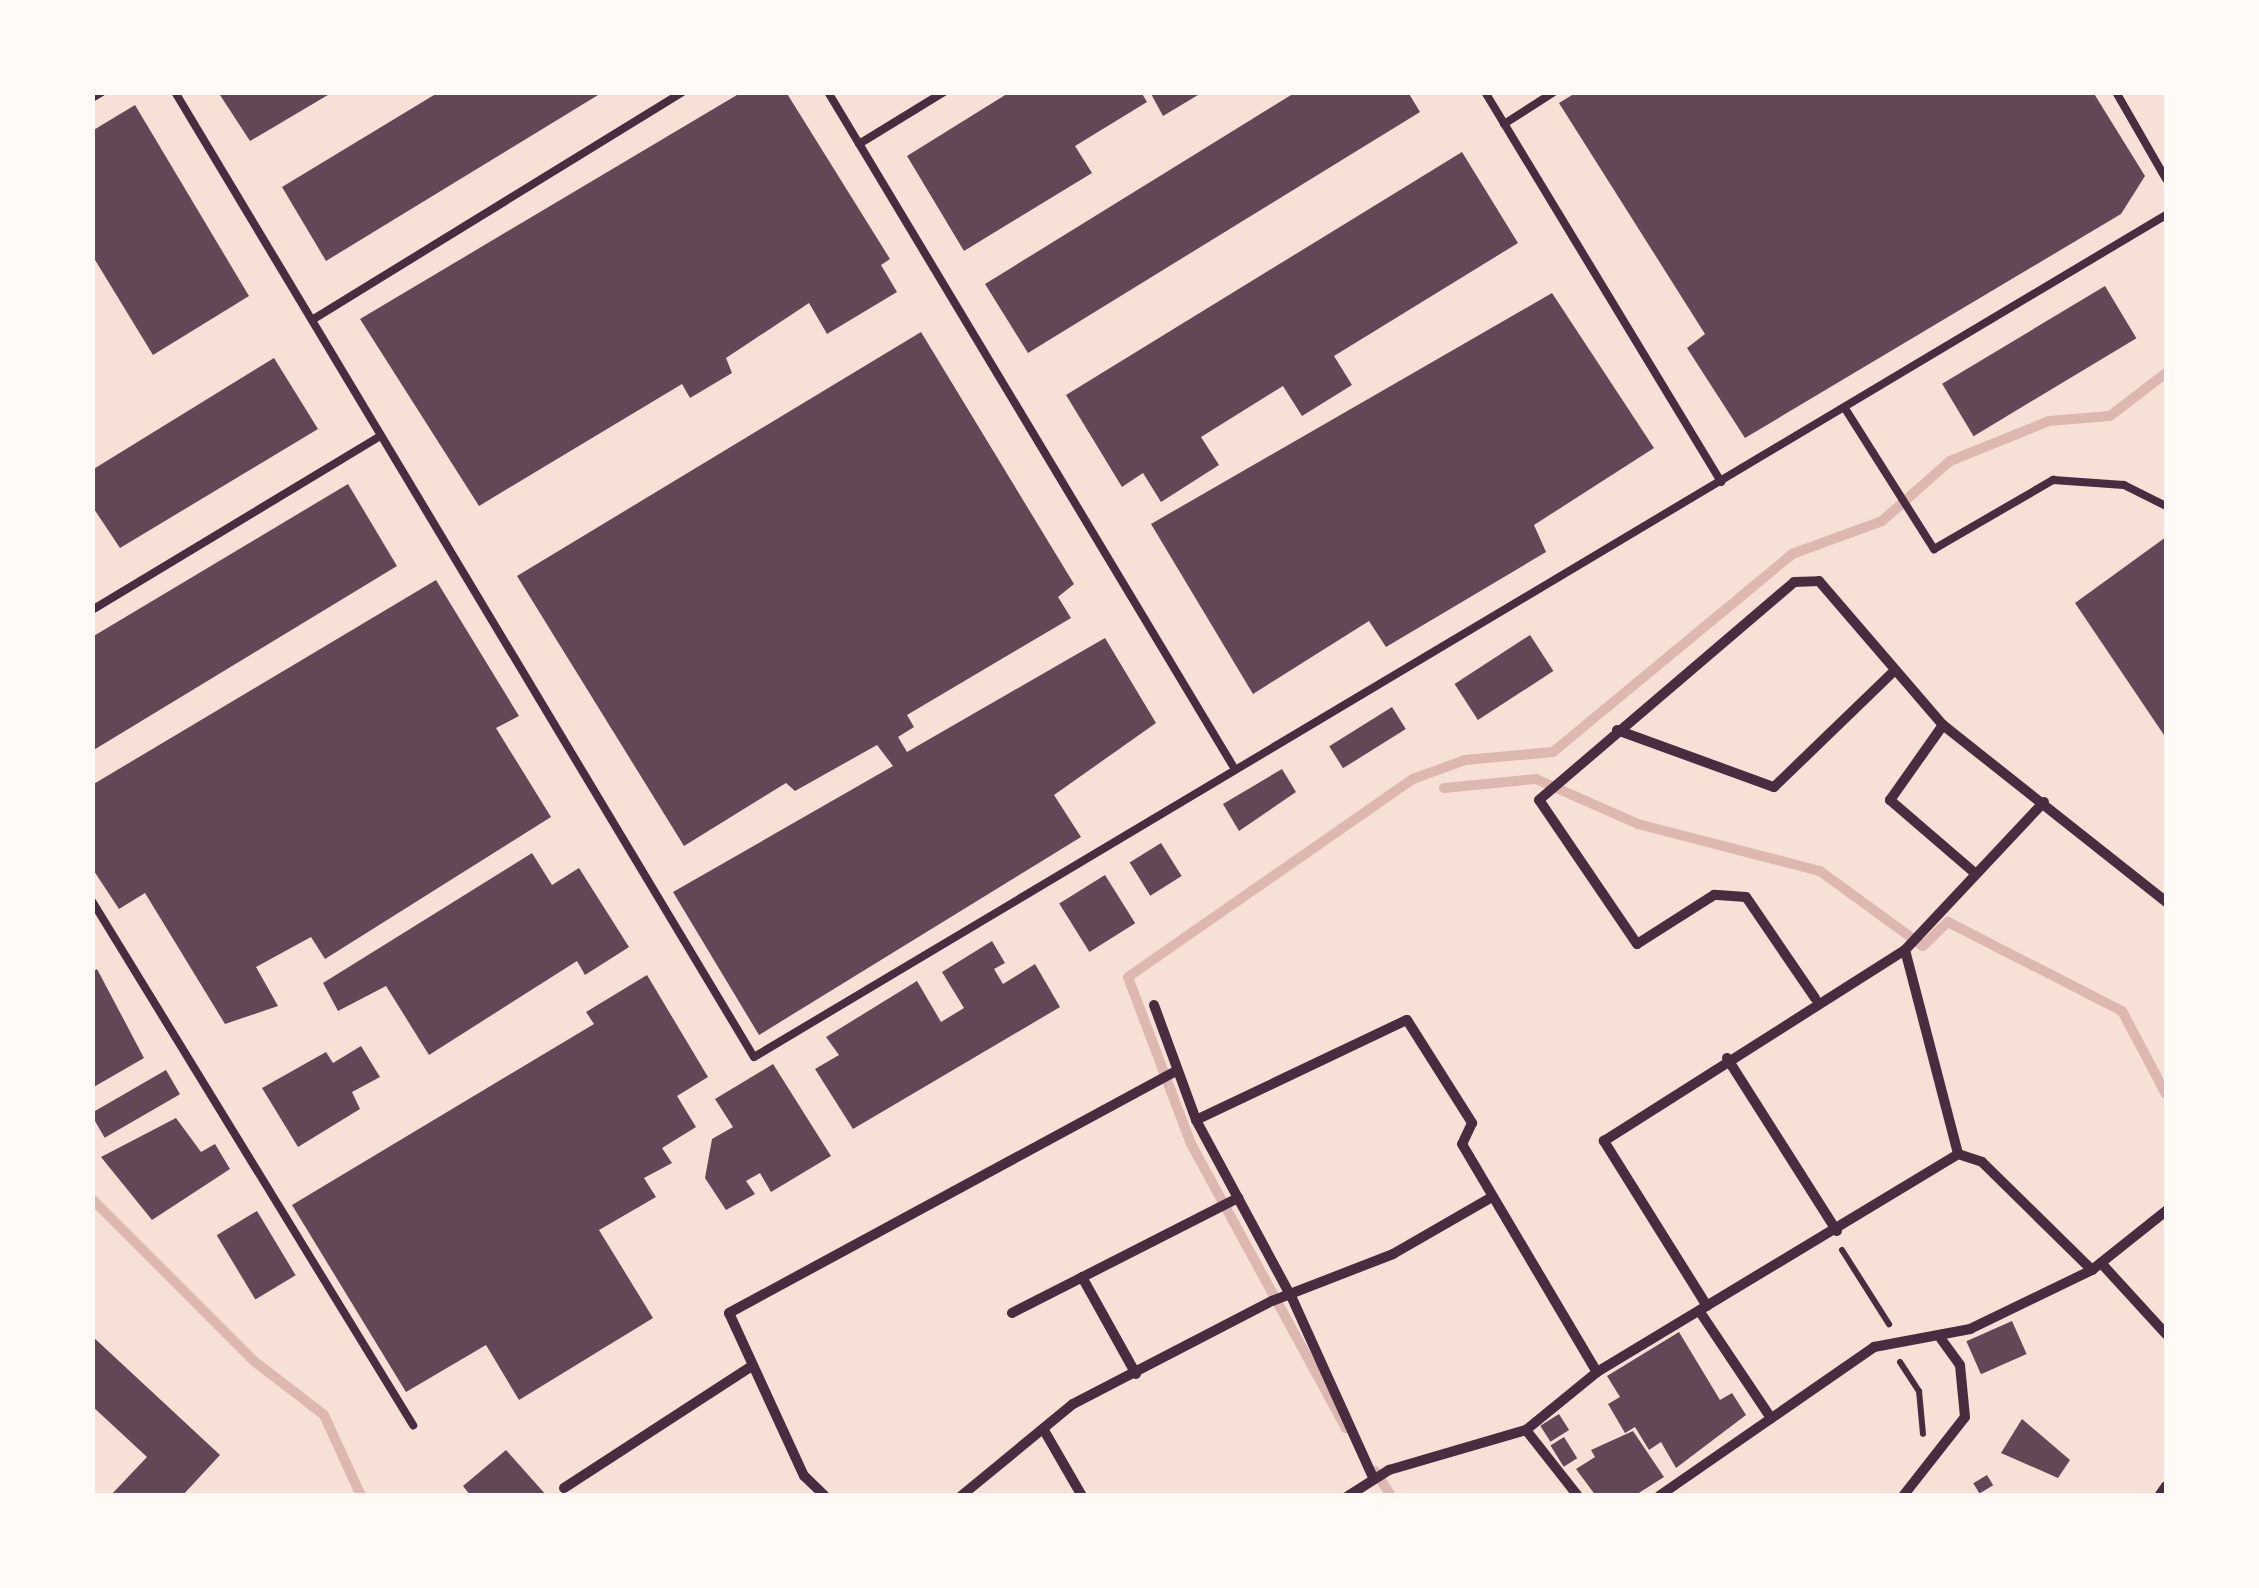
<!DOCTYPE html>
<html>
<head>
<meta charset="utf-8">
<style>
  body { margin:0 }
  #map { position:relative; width:2259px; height:1588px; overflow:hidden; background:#f7e1d7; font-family:"Nunito Sans",sans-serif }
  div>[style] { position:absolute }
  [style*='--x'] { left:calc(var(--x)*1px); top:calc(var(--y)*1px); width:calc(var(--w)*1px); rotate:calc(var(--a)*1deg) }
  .stream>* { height:10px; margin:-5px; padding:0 5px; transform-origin:5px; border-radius:5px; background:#dcb8b0 }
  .building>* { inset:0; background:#644757; transform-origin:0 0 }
  .path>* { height:6px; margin:-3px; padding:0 3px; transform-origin:3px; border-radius:3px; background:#4a2c40 }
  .service>* { height:8px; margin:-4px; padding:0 4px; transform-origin:4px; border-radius:4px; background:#4a2c40 }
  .minor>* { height:10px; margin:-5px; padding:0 5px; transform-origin:5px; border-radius:5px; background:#4a2c40 }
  span { translate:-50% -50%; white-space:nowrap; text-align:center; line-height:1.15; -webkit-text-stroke:9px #fffaf5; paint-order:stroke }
  .frame { position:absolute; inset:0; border:95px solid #fffaf5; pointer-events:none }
</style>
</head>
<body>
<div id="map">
  <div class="stream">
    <div style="--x:1444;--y:788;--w:92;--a:-5.6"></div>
    <div style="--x:1536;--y:779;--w:111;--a:23.8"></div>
    <div style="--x:1638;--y:824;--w:188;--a:14.5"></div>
    <div style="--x:1820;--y:871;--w:127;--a:36.1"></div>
    <div style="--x:1923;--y:946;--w:35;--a:-44"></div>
    <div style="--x:1948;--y:922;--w:195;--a:27.1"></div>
    <div style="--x:2122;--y:1011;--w:94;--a:62.1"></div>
    <div style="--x:92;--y:1199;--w:229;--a:45"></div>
    <div style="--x:254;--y:1361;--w:88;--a:37.6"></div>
    <div style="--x:324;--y:1415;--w:89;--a:65.4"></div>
    <div style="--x:1346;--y:1428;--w:324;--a:-118.6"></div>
    <div style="--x:1191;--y:1144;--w:178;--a:-110.7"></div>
    <div style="--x:1128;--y:977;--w:347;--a:-34.8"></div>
    <div style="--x:1413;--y:779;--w:55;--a:-20.1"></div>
    <div style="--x:1465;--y:760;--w:88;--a:-5.2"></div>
    <div style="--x:1553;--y:752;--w:310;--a:-39.6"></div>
    <div style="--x:1792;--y:554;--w:96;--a:-20.1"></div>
    <div style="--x:1882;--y:521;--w:91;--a:-41.4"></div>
    <div style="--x:1950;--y:461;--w:107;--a:-22"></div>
    <div style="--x:2049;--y:421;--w:61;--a:-4.7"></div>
    <div style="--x:2110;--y:416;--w:71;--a:-37.5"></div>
    <div style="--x:1375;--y:1471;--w:30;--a:57"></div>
  </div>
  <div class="building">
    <div style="clip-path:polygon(218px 92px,333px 92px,250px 141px)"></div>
    <div style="clip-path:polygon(603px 92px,326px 261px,282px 187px,439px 92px)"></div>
    <div style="clip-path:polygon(742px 92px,786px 92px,890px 259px,881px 265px,897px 292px,827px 334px,809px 303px,726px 358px,732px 373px,690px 398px,682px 384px,479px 506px,360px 319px)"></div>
    <div style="clip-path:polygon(1010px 92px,1141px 92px,1147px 102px,1075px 146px,1092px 173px,964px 251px,907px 156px)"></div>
    <div style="clip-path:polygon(1150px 92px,1203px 92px,1163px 116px)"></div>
    <div style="clip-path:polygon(1296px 92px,1408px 92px,1420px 112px,1028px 353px,985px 284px)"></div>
    <div style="clip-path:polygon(1577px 92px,2093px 92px,2145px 176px,2121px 214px,1745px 438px,1687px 348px,1705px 334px,1559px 103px)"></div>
    <div style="clip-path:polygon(135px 105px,249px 296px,153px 355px,92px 255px,92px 131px)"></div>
    <div style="clip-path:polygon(1462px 152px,1518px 243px,1334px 356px,1352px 385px,1302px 416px,1283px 386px,1201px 437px,1219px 465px,1161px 502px,1143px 473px,1122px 487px,1066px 395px)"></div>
    <div style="left:2105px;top:286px;width:61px;height:190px;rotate:59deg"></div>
    <div style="clip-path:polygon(1552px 293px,1654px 448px,1534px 525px,1546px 552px,1386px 647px,1369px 621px,1253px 694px,1151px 524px)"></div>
    <div style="clip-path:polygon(921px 332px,1074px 584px,1058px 597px,1071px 618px,907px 715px,914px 727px,898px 737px,907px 752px,1105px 638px,1156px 723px,1054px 795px,1081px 837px,759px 1035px,673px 892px,893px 766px,877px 745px,795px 791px,786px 783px,684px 846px,517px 576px)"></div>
    <div style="clip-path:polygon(274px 358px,318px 429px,120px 548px,92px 506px,92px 470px)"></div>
    <div style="clip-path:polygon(348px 484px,397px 566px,92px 751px,92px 637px)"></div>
    <div style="clip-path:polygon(2166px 537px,2166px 738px,2075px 603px)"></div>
    <div style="clip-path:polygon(436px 580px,519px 716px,496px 728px,551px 817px,325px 959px,311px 937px,256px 967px,278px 1006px,225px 1024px,145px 893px,119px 909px,92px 868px,92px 785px)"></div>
    <div style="left:1530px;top:635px;width:43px;height:90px;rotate:57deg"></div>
    <div style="left:1392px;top:707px;width:26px;height:74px;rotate:58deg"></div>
    <div style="clip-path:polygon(1282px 769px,1296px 792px,1239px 831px,1223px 804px)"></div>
    <div style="left:1161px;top:843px;width:39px;height:37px;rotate:58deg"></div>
    <div style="clip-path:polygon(532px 853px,552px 885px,579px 868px,629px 947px,585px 975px,577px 961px,429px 1055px,386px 986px,338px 1011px,323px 983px)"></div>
    <div style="left:1105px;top:875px;width:57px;height:54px;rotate:58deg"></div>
    <div style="clip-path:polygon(992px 941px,1005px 963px,994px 969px,1003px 984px,1035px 964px,1060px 1007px,853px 1129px,815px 1069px,839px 1055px,826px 1037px,917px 981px,941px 1022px,964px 1008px,942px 972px)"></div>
    <div style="clip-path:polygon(97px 969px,144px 1058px,92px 1088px,92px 972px)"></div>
    <div style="clip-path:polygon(647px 975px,708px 1077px,677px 1096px,696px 1127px,662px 1148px,672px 1163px,644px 1178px,656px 1197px,599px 1230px,653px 1318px,519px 1400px,486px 1345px,406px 1392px,292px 1205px,594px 1024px,586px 1012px)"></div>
    <div style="clip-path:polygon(361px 1046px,380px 1077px,352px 1092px,360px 1109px,298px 1147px,262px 1088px,326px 1052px,333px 1063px)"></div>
    <div style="clip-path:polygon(773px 1064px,831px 1156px,771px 1192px,760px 1173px,746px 1181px,755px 1194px,726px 1210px,705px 1178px,712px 1139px,733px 1127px,715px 1099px)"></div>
    <div style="left:166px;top:1070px;width:28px;height:87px;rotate:60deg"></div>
    <div style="clip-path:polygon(176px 1118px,201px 1152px,215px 1144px,230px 1169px,152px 1220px,101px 1157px)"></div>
    <div style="left:257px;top:1211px;width:75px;height:47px;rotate:59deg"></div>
    <div style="left:2012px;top:1321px;width:36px;height:50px;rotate:66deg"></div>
    <div style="clip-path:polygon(1679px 1332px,1720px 1400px,1732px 1393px,1746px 1415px,1676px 1468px,1661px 1442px,1649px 1450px,1635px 1427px,1625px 1433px,1608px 1404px,1620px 1397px,1607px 1376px)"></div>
    <div style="clip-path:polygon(92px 1336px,220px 1455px,182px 1496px,110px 1496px,147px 1457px,92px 1406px)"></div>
    <div style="left:1559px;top:1414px;width:19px;height:22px;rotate:58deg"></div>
    <div style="clip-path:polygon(2022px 1419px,2070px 1460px,2058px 1478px,2001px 1453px)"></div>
    <div style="clip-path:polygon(1633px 1431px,1664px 1477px,1634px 1496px,1596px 1496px,1576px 1469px,1595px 1457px,1591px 1450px)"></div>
    <div style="left:1564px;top:1437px;width:25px;height:16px;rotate:58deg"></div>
    <div style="clip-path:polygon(506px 1450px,547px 1496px,471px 1496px,463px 1486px)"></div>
    <div style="left:1987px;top:1475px;width:12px;height:16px;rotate:59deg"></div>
  </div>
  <div class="path">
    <div style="--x:1842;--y:1250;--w:88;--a:57.6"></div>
    <div style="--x:1900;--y:1362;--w:35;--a:57"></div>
    <div style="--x:1919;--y:1391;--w:43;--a:84.7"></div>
  </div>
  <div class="service">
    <div style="--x:175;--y:92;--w:1125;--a:59.04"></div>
    <div style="--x:754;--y:1057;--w:1644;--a:-30.81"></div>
    <div style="--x:828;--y:92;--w:786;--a:59"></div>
    <div style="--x:1485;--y:92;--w:456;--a:58.8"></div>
    <div style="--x:2116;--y:92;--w:100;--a:60.1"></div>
    <div style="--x:92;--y:98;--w:12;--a:-31"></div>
    <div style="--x:1504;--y:124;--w:59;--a:-32.6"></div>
    <div style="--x:859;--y:144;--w:100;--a:-31.5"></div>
    <div style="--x:312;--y:320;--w:435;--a:-31.6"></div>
    <div style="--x:1846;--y:410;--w:165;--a:57.7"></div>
    <div style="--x:1934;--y:549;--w:138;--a:-30.1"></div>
    <div style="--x:2053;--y:480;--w:71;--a:4"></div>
    <div style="--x:2124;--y:485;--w:47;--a:26.6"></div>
    <div style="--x:92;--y:610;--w:337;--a:-31.1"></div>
    <div style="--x:92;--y:901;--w:615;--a:58.51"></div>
  </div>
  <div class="minor">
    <div style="--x:1943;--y:725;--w:92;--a:125.2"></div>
    <div style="--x:1890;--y:800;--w:113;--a:40.7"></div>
    <div style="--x:1617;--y:730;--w:167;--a:20"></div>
    <div style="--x:1774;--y:787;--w:163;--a:-44"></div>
    <div style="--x:1905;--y:950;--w:203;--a:-46.8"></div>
    <div style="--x:1815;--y:998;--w:122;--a:-124.3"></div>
    <div style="--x:1746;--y:897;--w:32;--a:-176"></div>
    <div style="--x:1714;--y:895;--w:91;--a:147.5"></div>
    <div style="--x:1637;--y:944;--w:174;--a:-124.2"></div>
    <div style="--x:1539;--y:800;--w:335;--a:-40.5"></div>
    <div style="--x:1794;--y:582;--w:25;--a:-2"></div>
    <div style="--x:1819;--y:581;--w:190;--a:49.3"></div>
    <div style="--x:1943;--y:725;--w:285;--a:38.4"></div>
    <div style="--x:1154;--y:1005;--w:122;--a:69.9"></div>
    <div style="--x:1196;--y:1120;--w:202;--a:61.7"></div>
    <div style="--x:1292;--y:1298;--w:196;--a:65.7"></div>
    <div style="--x:1727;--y:1058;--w:205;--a:57.6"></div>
    <div style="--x:1196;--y:1120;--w:233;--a:-25.4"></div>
    <div style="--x:1407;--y:1020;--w:122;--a:57.7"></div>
    <div style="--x:1472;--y:1123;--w:23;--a:115"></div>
    <div style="--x:1462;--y:1144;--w:265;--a:59.4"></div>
    <div style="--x:2101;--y:1263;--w:96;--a:47.5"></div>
    <div style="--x:1082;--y:1277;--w:111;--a:60.9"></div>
    <div style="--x:1707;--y:1306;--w:195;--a:-122"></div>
    <div style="--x:1604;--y:1141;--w:356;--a:-32.4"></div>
    <div style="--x:1905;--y:950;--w:211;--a:75.4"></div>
    <div style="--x:1700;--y:1312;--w:128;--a:56.2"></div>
    <div style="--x:1012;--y:1313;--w:254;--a:-27"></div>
    <div style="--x:1526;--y:1430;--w:84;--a:51.8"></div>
    <div style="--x:1045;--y:1432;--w:74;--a:60"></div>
    <div style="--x:564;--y:1488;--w:224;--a:-33"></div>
    <div style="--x:825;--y:1496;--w:29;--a:-136"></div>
    <div style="--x:804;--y:1476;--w:179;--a:-114.7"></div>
    <div style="--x:729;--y:1313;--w:508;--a:-28.43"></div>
    <div style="--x:961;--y:1496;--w:145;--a:-39.4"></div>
    <div style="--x:1073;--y:1404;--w:224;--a:-27.4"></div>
    <div style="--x:1272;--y:1301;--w:130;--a:-21.2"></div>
    <div style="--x:1393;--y:1254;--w:114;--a:-29.9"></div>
    <div style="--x:1348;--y:1496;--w:49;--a:-32.4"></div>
    <div style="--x:1389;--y:1470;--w:143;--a:-16.3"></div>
    <div style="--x:1526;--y:1430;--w:92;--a:-39.2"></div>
    <div style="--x:1597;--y:1372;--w:422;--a:-31.1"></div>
    <div style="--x:1958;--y:1154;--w:25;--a:18"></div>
    <div style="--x:1982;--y:1162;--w:154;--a:44.5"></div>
    <div style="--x:1659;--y:1496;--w:262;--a:-34.7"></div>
    <div style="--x:1874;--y:1347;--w:98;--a:-10.6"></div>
    <div style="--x:1970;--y:1329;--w:136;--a:-25.8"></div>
    <div style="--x:2092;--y:1270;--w:95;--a:-38.6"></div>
    <div style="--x:1903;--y:1496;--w:100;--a:-51.9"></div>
    <div style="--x:1965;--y:1417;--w:52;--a:-95.5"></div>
    <div style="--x:1960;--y:1365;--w:32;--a:-126"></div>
    <div style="--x:2159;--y:1496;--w:12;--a:-55"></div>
  </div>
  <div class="frame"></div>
</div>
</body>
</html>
